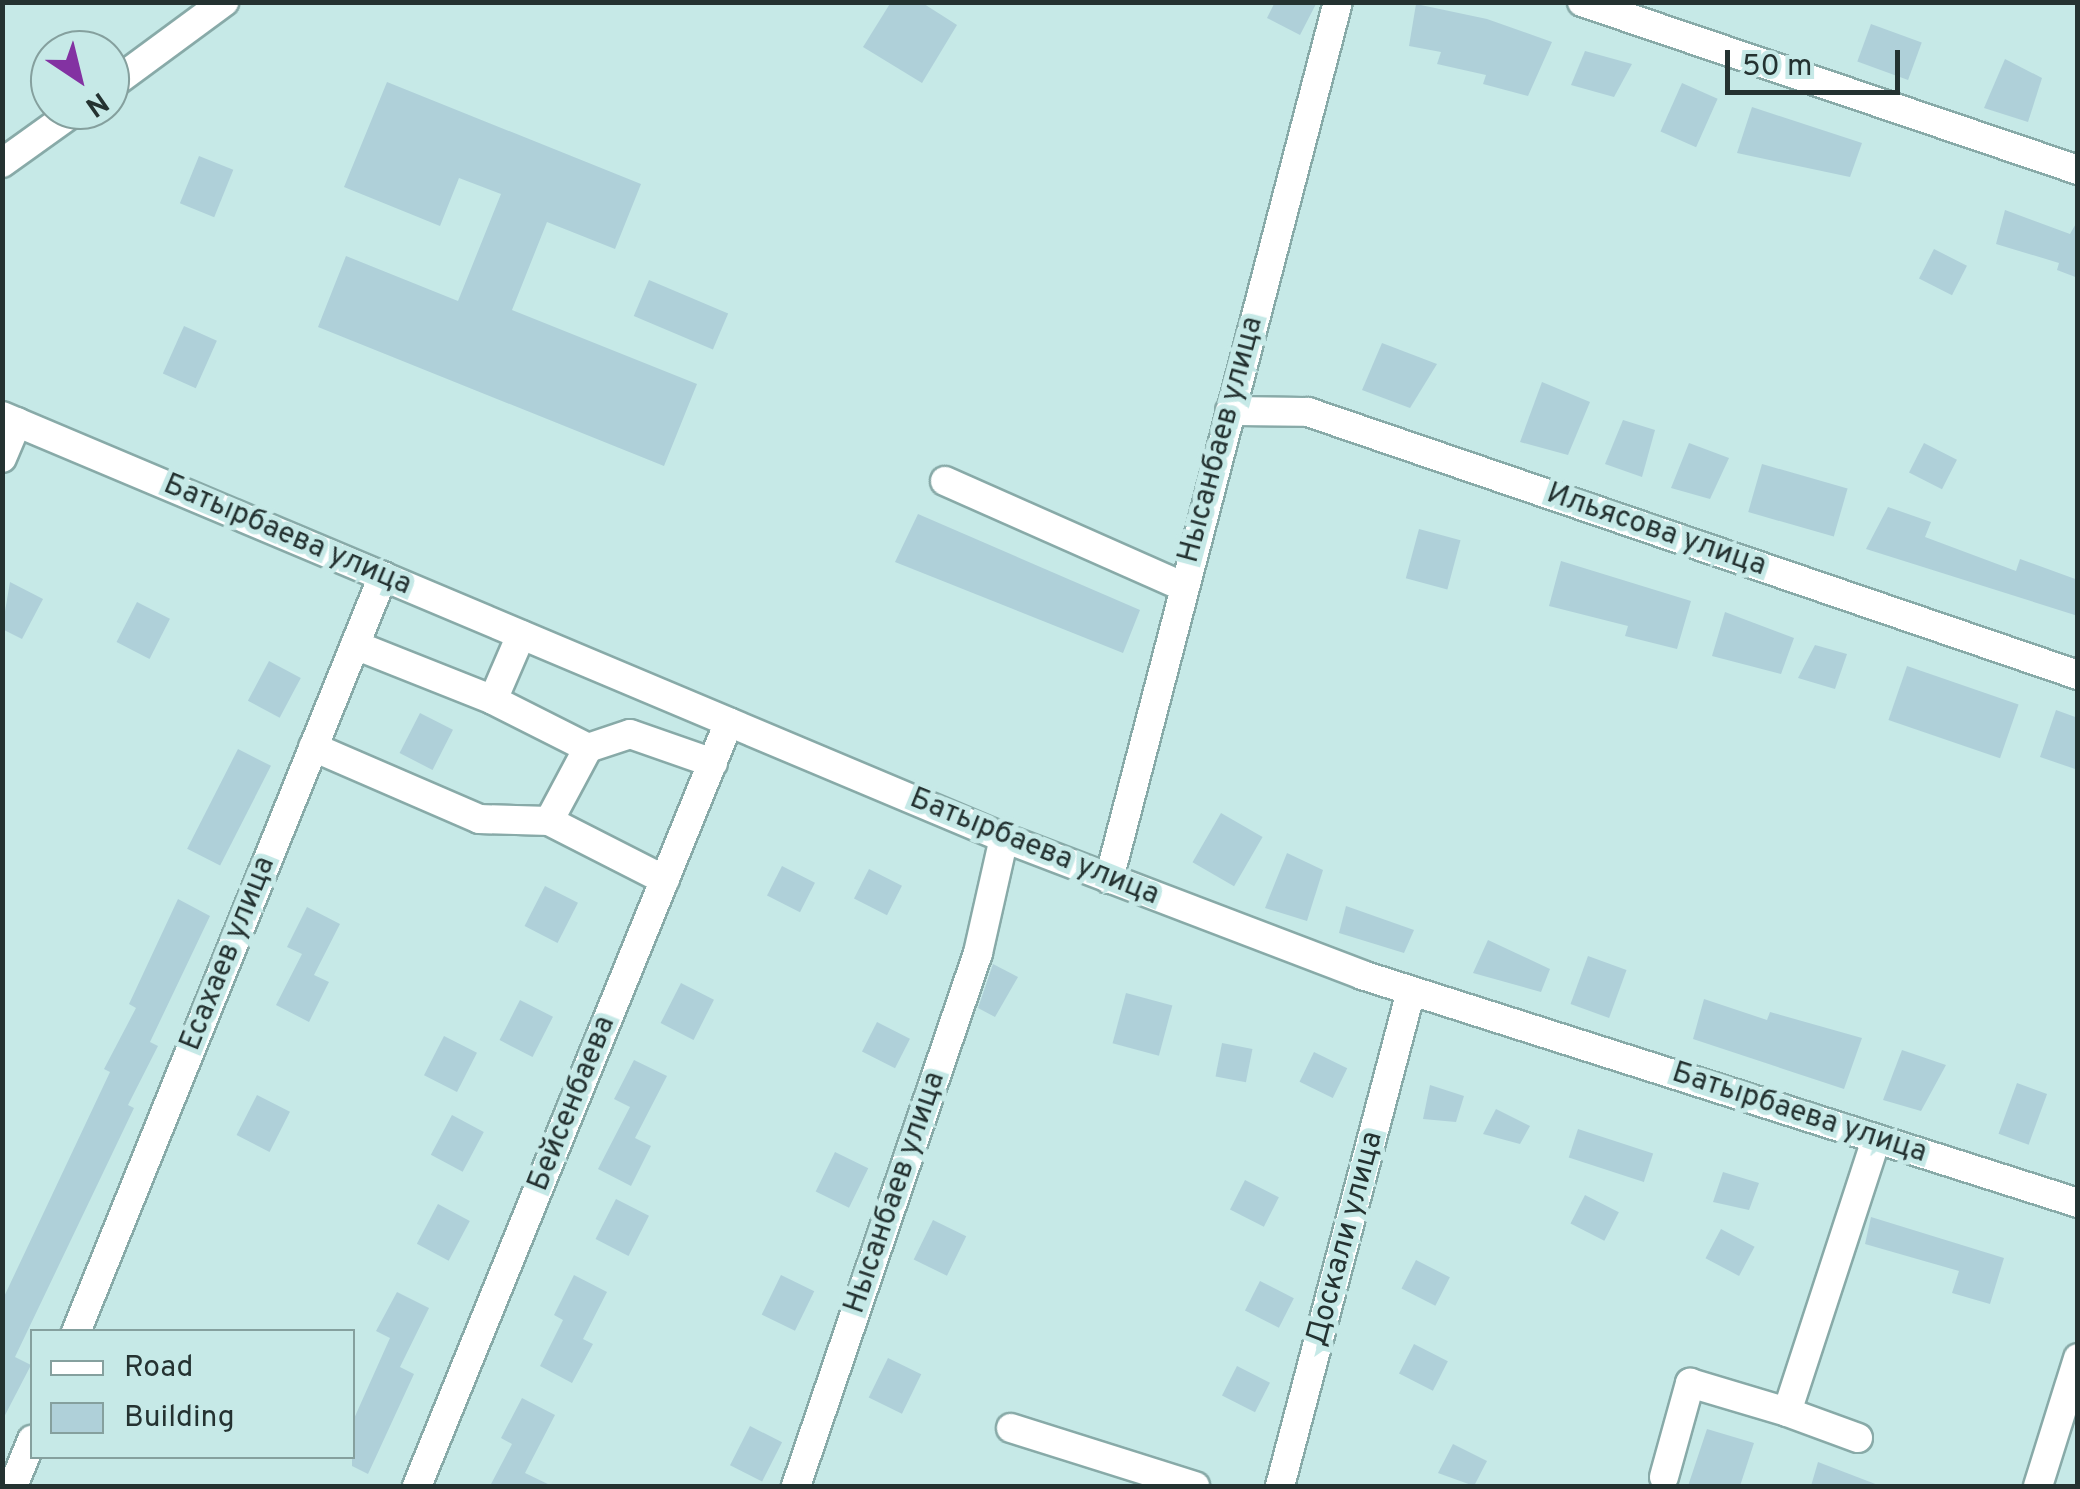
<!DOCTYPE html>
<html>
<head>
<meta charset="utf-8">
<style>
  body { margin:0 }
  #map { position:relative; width:2080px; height:1489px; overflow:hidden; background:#c6e9e7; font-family:Overpass,sans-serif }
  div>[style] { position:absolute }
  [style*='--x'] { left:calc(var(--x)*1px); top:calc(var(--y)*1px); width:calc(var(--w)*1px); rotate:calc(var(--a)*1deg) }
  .building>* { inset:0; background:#afd0d9; transform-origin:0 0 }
  .roads { filter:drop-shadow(2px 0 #88aaa8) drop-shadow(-2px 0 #88aaa8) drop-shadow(0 2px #88aaa8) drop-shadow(0 -2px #88aaa8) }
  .minor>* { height:28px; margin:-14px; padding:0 14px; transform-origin:14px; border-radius:14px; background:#fff }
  span { translate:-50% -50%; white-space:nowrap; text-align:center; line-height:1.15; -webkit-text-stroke:10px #c6e9e7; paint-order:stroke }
  .street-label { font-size:30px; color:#243231 }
  .frame { position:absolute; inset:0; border:5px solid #243231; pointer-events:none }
  .legend { position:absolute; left:30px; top:1329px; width:325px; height:130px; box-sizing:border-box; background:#c6e9e7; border:2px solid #85a09e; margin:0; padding:12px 18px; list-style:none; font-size:30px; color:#243231 }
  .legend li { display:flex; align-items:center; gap:20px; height:50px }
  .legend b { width:50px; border:2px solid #85a09e }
  .north { position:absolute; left:30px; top:30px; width:100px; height:100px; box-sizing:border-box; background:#c6e9e7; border:2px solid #85a09e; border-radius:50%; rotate:145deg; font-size:28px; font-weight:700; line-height:40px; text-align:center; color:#243231 }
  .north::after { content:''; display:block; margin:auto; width:35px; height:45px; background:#8332a2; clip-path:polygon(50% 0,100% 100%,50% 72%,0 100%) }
  .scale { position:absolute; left:1725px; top:50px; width:175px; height:45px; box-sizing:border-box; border:5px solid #243231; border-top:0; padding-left:12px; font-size:30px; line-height:35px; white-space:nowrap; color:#243231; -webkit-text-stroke:8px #c6e9e7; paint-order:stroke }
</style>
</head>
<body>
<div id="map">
  <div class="building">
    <div style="clip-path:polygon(891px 2px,921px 2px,957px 25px,922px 83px,863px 47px)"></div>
    <div style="clip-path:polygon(1275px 2px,1317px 2px,1300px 35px,1267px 18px)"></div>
    <div style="clip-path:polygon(1416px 4px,1487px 19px,1552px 42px,1528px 96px,1483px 84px,1486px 75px,1437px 64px,1441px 52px,1409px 46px)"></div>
    <div style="left:1871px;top:24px;width:54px;height:40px;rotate:20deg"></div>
    <div style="clip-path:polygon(1585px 51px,1632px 64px,1614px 97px,1571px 85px)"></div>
    <div style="clip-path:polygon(2005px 59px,2042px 78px,2028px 122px,1984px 108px)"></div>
    <div style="clip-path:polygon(387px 82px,641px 184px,615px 249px,547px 222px,512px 310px,697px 384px,664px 466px,318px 327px,346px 256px,458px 301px,501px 194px,459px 178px,440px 226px,344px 187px)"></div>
    <div style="left:1682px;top:83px;width:39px;height:53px;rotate:24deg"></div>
    <div style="clip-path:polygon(1752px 107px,1862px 143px,1850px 177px,1737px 153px)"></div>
    <div style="left:199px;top:156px;width:37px;height:51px;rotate:22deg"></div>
    <div style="clip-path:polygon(2005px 210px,2070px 234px,2078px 220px,2078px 278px,2057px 270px,2059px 263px,1996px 244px)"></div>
    <div style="left:1934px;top:249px;width:37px;height:33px;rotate:27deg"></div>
    <div style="left:649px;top:280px;width:86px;height:39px;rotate:23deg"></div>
    <div style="left:184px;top:326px;width:36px;height:52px;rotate:24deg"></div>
    <div style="clip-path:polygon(1382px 343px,1437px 364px,1410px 408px,1362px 390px)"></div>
    <div style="clip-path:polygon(1542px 382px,1590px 402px,1568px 455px,1520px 442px)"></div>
    <div style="clip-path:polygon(1623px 420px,1655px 430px,1642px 477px,1605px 464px)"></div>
    <div style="clip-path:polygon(1689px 443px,1729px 458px,1710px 499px,1671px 488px)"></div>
    <div style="left:1924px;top:443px;width:37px;height:33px;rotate:27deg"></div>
    <div style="left:1762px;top:464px;width:89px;height:50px;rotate:16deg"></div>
    <div style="clip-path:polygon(1888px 507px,1931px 522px,1925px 537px,2016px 571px,2020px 559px,2078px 580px,2078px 616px,1866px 549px)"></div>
    <div style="clip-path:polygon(918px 514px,1140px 610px,1123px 653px,895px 562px)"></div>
    <div style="left:1419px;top:529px;width:43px;height:51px;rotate:15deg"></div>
    <div style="clip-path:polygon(1561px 561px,1691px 601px,1677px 649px,1625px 636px,1628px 626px,1549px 606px)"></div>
    <div style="clip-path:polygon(10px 582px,43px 599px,22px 639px,2px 629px)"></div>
    <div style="left:137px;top:602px;width:37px;height:45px;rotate:27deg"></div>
    <div style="clip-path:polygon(1725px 612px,1794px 638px,1781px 674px,1712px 656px)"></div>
    <div style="clip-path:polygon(1815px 645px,1847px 654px,1835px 689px,1798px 678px)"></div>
    <div style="left:269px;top:661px;width:36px;height:45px;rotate:28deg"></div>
    <div style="left:1907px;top:666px;width:118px;height:57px;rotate:19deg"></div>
    <div style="clip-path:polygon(2056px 710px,2078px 718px,2078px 770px,2040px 757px)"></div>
    <div style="left:420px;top:713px;width:37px;height:45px;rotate:27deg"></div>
    <div style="left:238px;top:749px;width:37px;height:112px;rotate:27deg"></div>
    <div style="left:1221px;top:813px;width:48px;height:57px;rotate:30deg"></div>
    <div style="clip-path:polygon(1287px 853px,1323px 870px,1307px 921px,1265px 908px)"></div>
    <div style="left:782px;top:866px;width:37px;height:33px;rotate:27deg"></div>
    <div style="left:869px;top:869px;width:37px;height:33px;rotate:27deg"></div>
    <div style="left:545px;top:886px;width:37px;height:45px;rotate:27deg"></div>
    <div style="clip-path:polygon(178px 899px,210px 916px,150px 1042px,158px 1046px,128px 1105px,134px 1108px,15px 1357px,31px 1365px,2px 1421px,2px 1301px,110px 1072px,104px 1069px,136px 1008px,129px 1004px)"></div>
    <div style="clip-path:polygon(1346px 906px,1414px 930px,1404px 953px,1339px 933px)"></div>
    <div style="clip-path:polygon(307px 907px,340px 924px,314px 975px,329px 982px,309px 1022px,276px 1005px,302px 954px,287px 947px)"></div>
    <div style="clip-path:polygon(1488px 940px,1550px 969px,1541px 992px,1473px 973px)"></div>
    <div style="left:1588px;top:956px;width:41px;height:51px;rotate:20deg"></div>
    <div style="clip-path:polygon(993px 964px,1018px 977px,995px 1017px,978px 1008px)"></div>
    <div style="left:681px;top:983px;width:37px;height:45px;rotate:27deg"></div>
    <div style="left:1126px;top:993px;width:48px;height:52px;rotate:15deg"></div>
    <div style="clip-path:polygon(1704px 999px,1767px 1020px,1770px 1012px,1862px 1038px,1844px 1089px,1693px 1039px)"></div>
    <div style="left:520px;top:1000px;width:37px;height:45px;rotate:27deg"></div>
    <div style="left:877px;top:1022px;width:37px;height:33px;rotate:27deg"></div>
    <div style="left:444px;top:1036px;width:37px;height:44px;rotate:27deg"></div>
    <div style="left:1222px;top:1043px;width:31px;height:34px;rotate:11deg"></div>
    <div style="clip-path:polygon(1902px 1050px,1946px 1065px,1921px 1111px,1883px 1100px)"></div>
    <div style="left:1314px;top:1052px;width:37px;height:33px;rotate:26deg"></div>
    <div style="clip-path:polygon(634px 1060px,667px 1076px,635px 1138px,651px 1146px,631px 1186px,598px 1169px,630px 1107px,614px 1099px)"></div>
    <div style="left:2017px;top:1083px;width:32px;height:54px;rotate:20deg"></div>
    <div style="clip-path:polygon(1430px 1085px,1464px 1096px,1456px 1122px,1423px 1119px)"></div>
    <div style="left:257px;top:1095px;width:37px;height:45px;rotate:27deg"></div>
    <div style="clip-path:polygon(1496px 1109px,1530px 1126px,1520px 1144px,1483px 1134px)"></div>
    <div style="left:452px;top:1115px;width:36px;height:45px;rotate:28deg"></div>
    <div style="left:1578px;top:1129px;width:79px;height:30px;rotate:18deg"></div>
    <div style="left:835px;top:1152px;width:37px;height:44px;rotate:26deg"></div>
    <div style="clip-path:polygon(1723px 1172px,1759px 1183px,1749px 1210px,1713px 1202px)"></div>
    <div style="left:1245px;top:1180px;width:38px;height:33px;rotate:27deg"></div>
    <div style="left:1585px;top:1195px;width:38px;height:32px;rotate:27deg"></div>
    <div style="left:616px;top:1199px;width:37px;height:45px;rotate:27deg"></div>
    <div style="left:438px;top:1204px;width:36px;height:45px;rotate:28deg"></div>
    <div style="clip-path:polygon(1871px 1217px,2004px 1258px,1990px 1304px,1952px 1293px,1959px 1271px,1865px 1244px)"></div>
    <div style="left:933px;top:1220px;width:37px;height:44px;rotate:26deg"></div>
    <div style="left:1721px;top:1229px;width:38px;height:33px;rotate:28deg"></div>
    <div style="left:1416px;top:1260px;width:38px;height:32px;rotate:27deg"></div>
    <div style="clip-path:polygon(574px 1275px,607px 1292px,583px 1339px,593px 1344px,572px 1383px,540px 1366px,563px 1320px,554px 1315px)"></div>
    <div style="left:781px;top:1275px;width:37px;height:44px;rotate:26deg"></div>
    <div style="left:1260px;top:1281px;width:38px;height:33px;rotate:27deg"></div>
    <div style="clip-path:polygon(397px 1292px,429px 1308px,400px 1367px,414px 1374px,368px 1474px,352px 1466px,352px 1423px,390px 1338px,376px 1331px)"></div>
    <div style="left:1414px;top:1344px;width:38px;height:33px;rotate:27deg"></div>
    <div style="left:888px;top:1358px;width:37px;height:44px;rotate:26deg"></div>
    <div style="left:1237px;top:1366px;width:37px;height:33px;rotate:27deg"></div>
    <div style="clip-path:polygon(522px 1398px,555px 1415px,525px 1473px,552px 1486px,490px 1486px,512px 1444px,501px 1438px)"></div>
    <div style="left:750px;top:1426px;width:36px;height:44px;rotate:27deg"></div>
    <div style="clip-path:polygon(1707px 1429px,1754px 1443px,1740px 1486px,1688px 1486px)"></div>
    <div style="clip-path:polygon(1453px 1444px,1487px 1461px,1474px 1486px,1438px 1473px)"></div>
    <div style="clip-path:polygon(1818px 1462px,1878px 1485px,1878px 1486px,1811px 1486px)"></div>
  </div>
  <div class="roads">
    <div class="minor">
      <div style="--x:1582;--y:2;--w:524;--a:18.71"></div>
      <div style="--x:110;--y:86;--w:142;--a:-36.4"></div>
      <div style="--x:2;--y:163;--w:91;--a:-35.6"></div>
      <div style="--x:1230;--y:411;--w:78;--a:0.7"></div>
      <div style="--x:1308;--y:412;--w:814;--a:18.86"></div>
      <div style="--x:2;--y:416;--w:1087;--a:22.84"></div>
      <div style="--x:1004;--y:838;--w:383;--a:20.9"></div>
      <div style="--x:1362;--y:975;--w:751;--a:17.66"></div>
      <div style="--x:2;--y:458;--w:39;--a:-67"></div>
      <div style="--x:945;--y:481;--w:259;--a:23.9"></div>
      <div style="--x:355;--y:645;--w:149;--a:21.7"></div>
      <div style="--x:493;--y:700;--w:106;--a:26.8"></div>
      <div style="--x:588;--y:748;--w:44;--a:-18.4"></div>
      <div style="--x:630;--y:734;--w:88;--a:19.3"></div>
      <div style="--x:493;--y:700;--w:71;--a:-66.7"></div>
      <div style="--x:313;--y:747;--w:181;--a:23.4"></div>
      <div style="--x:479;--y:819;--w:70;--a:1.6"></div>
      <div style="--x:549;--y:821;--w:130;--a:27"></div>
      <div style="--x:549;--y:821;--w:83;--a:-61.9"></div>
      <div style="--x:1109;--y:879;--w:906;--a:-75.37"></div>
      <div style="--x:76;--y:1332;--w:816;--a:-67.9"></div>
      <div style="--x:1011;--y:1428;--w:193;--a:17.5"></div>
      <div style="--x:1858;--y:1438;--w:76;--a:-159.9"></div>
      <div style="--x:1787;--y:1412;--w:287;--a:-71.9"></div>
      <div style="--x:1664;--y:1477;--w:98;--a:-74.5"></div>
      <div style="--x:1690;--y:1383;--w:101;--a:16.6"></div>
      <div style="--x:13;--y:1486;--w:50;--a:-67.6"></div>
      <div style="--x:417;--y:1486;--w:825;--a:-67.79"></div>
      <div style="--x:796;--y:1486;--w:563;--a:-71.15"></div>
      <div style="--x:978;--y:953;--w:118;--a:-77.3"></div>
      <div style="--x:1280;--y:1486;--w:512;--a:-75.18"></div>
      <div style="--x:2038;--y:1486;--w:134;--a:-72.6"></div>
    </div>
  </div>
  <div class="street-label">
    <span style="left:1222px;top:440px;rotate:-75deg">Нысанбаев улица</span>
    <span style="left:1656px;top:531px;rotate:19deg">Ильясова улица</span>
    <span style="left:287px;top:536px;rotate:23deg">Батырбаева улица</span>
    <span style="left:1034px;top:848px;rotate:22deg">Батырбаева улица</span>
    <span style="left:229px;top:954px;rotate:-68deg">Есахаев улица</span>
    <span style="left:573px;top:1104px;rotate:-68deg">Бейсенбаева</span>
    <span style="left:1799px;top:1114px;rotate:18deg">Батырбаева улица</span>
    <span style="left:896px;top:1193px;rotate:-71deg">Нысанбаев улица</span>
    <span style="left:1346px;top:1239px;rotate:-75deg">Доскали улица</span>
  </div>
  <div class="frame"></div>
  <ul class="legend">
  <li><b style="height:12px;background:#fff"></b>Road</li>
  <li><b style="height:28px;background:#afd0d9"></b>Building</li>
  </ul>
  <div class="north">N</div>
  <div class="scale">50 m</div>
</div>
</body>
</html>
